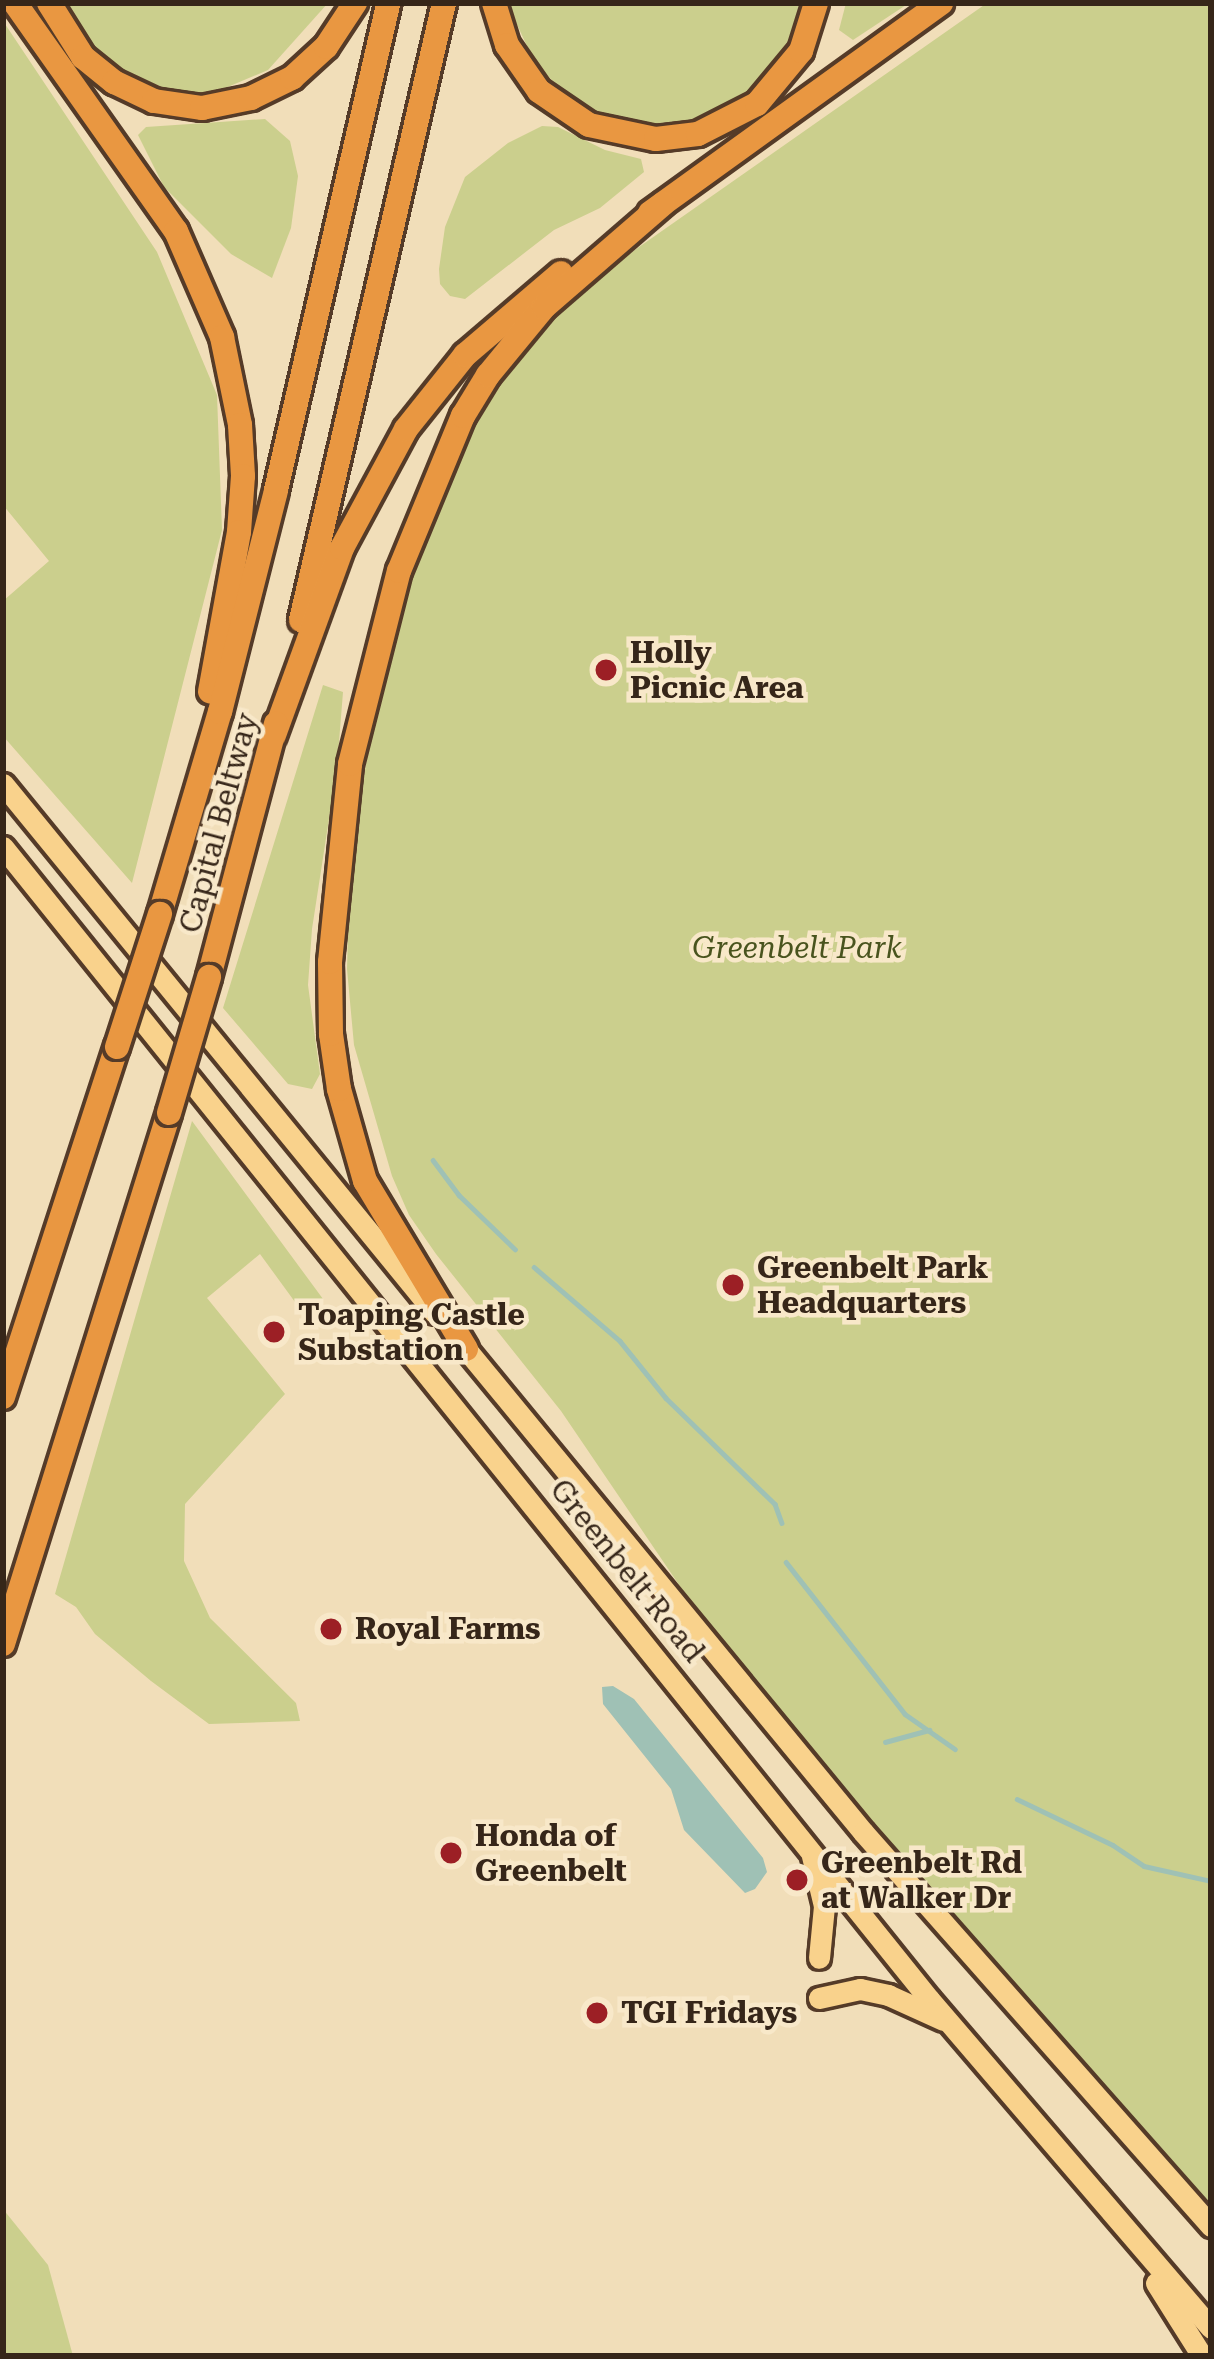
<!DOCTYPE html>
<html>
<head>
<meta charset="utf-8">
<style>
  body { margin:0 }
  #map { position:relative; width:1214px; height:2359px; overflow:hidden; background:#f1deb9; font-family:"Roboto Serif",serif }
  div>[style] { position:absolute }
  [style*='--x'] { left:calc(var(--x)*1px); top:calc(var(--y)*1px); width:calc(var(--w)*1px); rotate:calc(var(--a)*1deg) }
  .green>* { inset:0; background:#cbcf8d }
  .water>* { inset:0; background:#9fc1b5 }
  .stream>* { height:4.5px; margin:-2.25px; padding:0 2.25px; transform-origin:2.25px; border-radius:2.25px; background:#9fc1b5 }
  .roads { filter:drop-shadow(3px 0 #553b28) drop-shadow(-3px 0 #553b28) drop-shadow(0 3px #553b28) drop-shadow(0 -3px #553b28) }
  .primary>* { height:21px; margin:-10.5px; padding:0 10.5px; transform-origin:10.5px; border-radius:10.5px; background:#f9d28c }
  .motorway>* { height:24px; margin:-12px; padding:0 12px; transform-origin:12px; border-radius:12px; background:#e99741 }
  .bridges { filter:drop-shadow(3px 0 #553b28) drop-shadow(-3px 0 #553b28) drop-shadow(0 3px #553b28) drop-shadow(0 -3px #553b28) }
  .motorway-bridge>* { height:24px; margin:-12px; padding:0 12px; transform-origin:12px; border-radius:12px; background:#e99741 }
  .dots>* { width:33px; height:33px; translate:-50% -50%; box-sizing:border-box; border:6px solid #f8e8c9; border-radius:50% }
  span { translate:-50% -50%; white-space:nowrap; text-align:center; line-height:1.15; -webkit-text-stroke:9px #f8e8c9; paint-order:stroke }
  .poi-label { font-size:30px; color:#362619; font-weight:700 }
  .left { translate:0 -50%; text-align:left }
  .street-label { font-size:30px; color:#362619 }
  .park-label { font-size:30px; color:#49541e; font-style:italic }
  .frame { position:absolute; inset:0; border:6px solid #362619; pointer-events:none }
</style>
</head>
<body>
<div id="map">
  <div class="green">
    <div style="clip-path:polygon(67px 3px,328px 3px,268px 70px,211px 94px,173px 92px,115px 67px,80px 31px)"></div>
    <div style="clip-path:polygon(507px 3px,803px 3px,787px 50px,757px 88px,697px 119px,645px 125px,595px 114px,570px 100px,534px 61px)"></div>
    <div style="clip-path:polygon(846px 3px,909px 3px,853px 40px,839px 30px)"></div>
    <div style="clip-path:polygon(987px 3px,1211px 3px,1211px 2215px,1003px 1979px,690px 1601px,561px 1411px,436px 1254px,409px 1215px,392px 1176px,354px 1045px,347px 969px,350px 853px,381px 680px,408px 581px,447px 480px,502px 373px,542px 324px,582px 287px)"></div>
    <div style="clip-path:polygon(3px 21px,157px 252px,217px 395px,222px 530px,132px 883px,3px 736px,3px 601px,49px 561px,3px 505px)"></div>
    <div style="clip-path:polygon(265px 119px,290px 141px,298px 176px,291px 228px,272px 278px,231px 254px,164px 187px,138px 135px,146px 127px)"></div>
    <div style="clip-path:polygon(542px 126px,558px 127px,605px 150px,641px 159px,644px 172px,600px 208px,554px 230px,465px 299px,450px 296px,440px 284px,439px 269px,445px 227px,465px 177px,508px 143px)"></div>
    <div style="clip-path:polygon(323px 685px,343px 692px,337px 767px,312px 929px,308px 985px,320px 1074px,312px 1089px,288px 1084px,223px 1008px)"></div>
    <div style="clip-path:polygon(192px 1121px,323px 1299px,303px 1313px,260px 1254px,207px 1298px,285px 1394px,185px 1504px,184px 1561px,210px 1618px,296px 1703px,300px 1721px,209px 1724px,151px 1681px,95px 1634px,76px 1607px,55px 1594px)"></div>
    <div style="clip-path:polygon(3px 2209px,48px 2265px,73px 2356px,3px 2356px)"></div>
  </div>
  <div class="water">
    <div style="clip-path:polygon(613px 1686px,634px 1699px,763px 1858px,767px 1872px,755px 1889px,745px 1893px,684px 1830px,671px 1789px,603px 1704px,602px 1687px)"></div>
  </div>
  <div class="stream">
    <div style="--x:433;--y:1160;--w:44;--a:53.4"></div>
    <div style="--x:459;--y:1195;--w:78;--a:44"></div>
    <div style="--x:534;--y:1267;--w:113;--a:40.7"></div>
    <div style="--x:620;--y:1341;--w:73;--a:51.1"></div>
    <div style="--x:666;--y:1398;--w:152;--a:44.2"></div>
    <div style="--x:775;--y:1504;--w:20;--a:70"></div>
    <div style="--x:786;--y:1562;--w:193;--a:51.9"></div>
    <div style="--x:905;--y:1714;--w:61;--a:35"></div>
    <div style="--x:885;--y:1742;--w:46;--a:-15.3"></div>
    <div style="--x:1017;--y:1799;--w:106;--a:25.6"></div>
    <div style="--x:1113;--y:1845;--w:37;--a:34"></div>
    <div style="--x:1144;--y:1866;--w:69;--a:12.6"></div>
  </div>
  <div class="roads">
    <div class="primary">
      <div style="--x:3;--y:784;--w:683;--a:50.76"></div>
      <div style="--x:3;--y:847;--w:1478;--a:51.21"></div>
      <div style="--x:929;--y:1999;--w:433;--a:49.4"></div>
      <div style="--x:456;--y:1337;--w:641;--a:50.57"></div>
      <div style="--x:863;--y:1832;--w:526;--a:48.55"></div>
      <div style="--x:812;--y:1856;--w:51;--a:76.5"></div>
      <div style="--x:824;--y:1906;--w:52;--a:95.5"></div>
      <div style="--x:819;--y:1998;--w:42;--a:-12.4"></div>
      <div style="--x:860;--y:1989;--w:29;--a:12"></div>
      <div style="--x:888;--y:1995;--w:60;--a:24.4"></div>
      <div style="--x:1156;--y:2283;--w:86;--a:57.8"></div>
    </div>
    <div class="motorway">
      <div style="--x:15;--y:3;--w:279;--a:54.8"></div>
      <div style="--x:176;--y:231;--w:116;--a:66.5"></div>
      <div style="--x:222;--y:337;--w:90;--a:78.4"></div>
      <div style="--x:240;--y:425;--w:51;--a:86.6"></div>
      <div style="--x:243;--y:476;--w:56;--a:94.1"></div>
      <div style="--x:239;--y:532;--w:162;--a:100.3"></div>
      <div style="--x:49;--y:3;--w:64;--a:57.8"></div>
      <div style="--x:83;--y:57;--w:40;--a:39"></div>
      <div style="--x:114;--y:82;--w:44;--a:25.4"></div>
      <div style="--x:154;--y:101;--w:49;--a:8.3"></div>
      <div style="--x:202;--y:108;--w:50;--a:-11.5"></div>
      <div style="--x:251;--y:98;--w:46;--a:-26"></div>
      <div style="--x:292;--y:78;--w:46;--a:-42.4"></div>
      <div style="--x:326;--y:47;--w:53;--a:-56.6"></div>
      <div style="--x:494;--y:3;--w:44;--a:72.8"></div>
      <div style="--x:507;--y:45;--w:56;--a:55.2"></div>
      <div style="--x:539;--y:91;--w:60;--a:34.2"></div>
      <div style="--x:589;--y:125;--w:68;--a:11.8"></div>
      <div style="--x:656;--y:139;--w:42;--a:-6.8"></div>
      <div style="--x:698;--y:134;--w:66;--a:-27"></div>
      <div style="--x:757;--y:104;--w:69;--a:-50.3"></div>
      <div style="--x:801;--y:51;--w:50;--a:-72.6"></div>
      <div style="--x:650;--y:213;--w:359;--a:-35.8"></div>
      <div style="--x:301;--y:620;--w:633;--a:-76.95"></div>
      <div style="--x:274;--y:735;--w:199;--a:-70"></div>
      <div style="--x:342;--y:548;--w:135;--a:-61.7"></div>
      <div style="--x:406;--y:429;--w:95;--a:-51.4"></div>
      <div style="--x:465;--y:355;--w:126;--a:-40.5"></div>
      <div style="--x:160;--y:914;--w:211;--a:-73.5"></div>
      <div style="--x:220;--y:712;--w:229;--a:-75.8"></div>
      <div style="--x:276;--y:490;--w:500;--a:-77"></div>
      <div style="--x:209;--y:977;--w:262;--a:-75.2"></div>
      <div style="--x:466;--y:1349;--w:196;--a:-121"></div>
      <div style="--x:365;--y:1181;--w:96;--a:-105.8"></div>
      <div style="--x:339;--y:1089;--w:56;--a:-98.3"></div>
      <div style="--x:331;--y:1034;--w:72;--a:-90.8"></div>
      <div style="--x:330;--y:962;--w:199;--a:-84.2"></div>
      <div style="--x:350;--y:764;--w:199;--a:-75.8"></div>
      <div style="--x:399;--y:571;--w:168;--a:-67.6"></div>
      <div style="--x:463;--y:416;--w:48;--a:-58.6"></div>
      <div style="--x:488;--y:375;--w:88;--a:-50.5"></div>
      <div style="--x:544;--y:307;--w:157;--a:-40.9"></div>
      <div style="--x:3;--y:1397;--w:368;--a:-72"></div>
      <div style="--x:3;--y:1644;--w:556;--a:-72.64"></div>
    </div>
  </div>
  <div class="bridges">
    <div class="motorway-bridge">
      <div style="--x:117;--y:1047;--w:140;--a:-72.1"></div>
      <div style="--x:169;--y:1113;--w:142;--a:-73.6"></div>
    </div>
  </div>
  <div class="dots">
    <div style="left:606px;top:670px;background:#9c1f25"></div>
    <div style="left:733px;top:1285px;background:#9c1f25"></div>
    <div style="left:274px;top:1332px;background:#9c1f25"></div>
    <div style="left:331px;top:1629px;background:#9c1f25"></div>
    <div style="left:451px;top:1853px;background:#9c1f25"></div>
    <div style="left:797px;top:1880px;background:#9c1f25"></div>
    <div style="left:597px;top:2013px;background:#9c1f25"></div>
  </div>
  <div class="poi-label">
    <span class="left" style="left:630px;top:670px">Holly<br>Picnic Area</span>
    <span class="left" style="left:757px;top:1285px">Greenbelt Park<br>Headquarters</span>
    <span class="left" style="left:298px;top:1332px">Toaping Castle<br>Substation</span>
    <span class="left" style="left:355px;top:1629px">Royal Farms</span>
    <span class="left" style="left:475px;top:1853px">Honda of<br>Greenbelt</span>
    <span class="left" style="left:821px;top:1880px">Greenbelt Rd<br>at Walker Dr</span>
    <span class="left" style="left:621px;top:2013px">TGI Fridays</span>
  </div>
  <div class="street-label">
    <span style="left:219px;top:823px;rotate:-75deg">Capital Beltway</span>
    <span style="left:627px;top:1571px;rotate:51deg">Greenbelt Road</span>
  </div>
  <div class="park-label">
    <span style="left:797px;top:948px">Greenbelt Park</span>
  </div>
  <div class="frame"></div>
</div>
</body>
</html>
